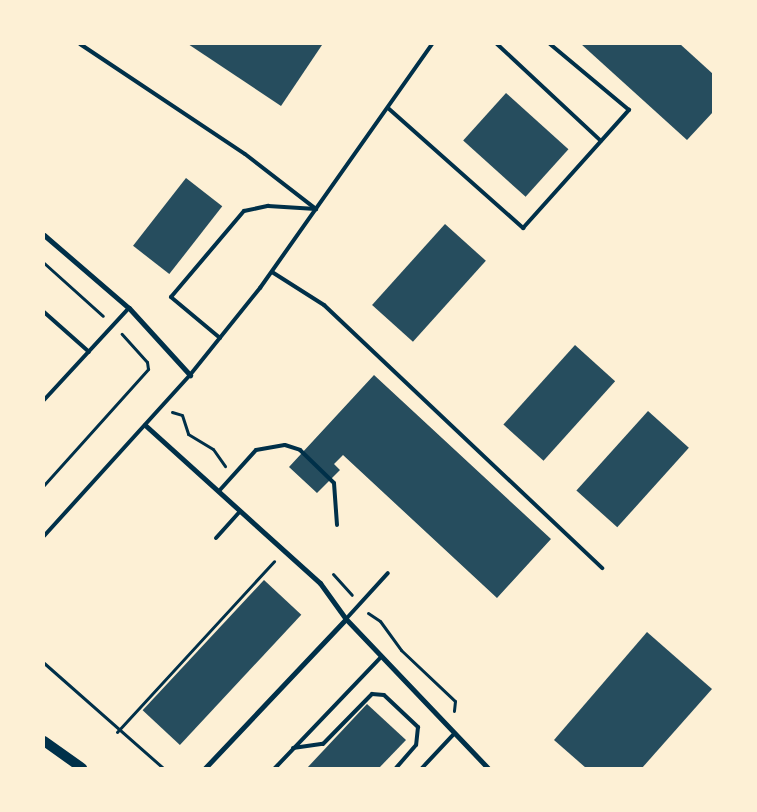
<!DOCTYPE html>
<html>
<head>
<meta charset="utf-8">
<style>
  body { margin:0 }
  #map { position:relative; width:757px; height:812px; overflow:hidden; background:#fdf0d5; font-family:Literata,serif }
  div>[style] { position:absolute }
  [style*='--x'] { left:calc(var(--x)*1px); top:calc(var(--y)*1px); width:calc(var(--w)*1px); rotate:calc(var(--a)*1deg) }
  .building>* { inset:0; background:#264d5e; transform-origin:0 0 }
  .path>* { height:3px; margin:-1.5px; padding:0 1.5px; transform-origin:1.5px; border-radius:1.5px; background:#003049 }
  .service>* { height:4px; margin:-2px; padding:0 2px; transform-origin:2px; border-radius:2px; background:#003049 }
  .minor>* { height:5px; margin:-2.5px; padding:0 2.5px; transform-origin:2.5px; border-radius:2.5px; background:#003049 }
  .secondary>* { height:10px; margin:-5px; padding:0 5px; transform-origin:5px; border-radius:5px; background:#003049 }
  span { translate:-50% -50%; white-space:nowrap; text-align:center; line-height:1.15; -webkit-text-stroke:4.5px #fdf0d5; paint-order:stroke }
  .frame { position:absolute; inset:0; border:45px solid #fdf0d5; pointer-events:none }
</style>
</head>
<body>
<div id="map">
  <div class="building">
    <div style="clip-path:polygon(188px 44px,320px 44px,322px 45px,281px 106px)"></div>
    <div style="clip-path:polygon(581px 44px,680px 44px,713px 74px,713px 112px,687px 140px)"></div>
    <div style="left:506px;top:93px;width:84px;height:64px;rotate:42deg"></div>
    <div style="left:186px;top:178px;width:46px;height:86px;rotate:38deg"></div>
    <div style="left:445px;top:224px;width:55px;height:109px;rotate:42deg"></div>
    <div style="left:575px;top:345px;width:54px;height:107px;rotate:42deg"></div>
    <div style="clip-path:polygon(374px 375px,551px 539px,497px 598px,343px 455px,334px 464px,340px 470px,317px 493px,289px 467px)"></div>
    <div style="left:648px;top:411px;width:55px;height:107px;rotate:42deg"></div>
    <div style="left:264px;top:580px;width:51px;height:178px;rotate:43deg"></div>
    <div style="clip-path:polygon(647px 632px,712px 689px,642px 768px,586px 768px,554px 740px)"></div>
    <div style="clip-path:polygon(367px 704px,406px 740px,379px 768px,307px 768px)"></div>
  </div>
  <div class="path">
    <div style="--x:44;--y:263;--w:79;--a:41.9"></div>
    <div style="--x:172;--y:412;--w:10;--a:17"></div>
    <div style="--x:182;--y:415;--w:20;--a:72"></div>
    <div style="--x:188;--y:434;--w:29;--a:31"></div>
    <div style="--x:213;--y:449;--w:21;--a:55"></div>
    <div style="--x:44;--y:485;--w:156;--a:-48.1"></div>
    <div style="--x:148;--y:369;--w:7;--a:-98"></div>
    <div style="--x:147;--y:362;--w:38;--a:-132"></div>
    <div style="--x:333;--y:574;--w:28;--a:48"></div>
    <div style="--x:368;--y:613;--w:14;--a:34"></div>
    <div style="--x:380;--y:621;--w:36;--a:54"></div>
    <div style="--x:401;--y:650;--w:74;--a:43.4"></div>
    <div style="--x:455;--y:701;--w:10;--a:96"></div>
    <div style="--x:44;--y:663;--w:159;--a:41.4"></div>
    <div style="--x:117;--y:732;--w:232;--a:-47.4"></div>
  </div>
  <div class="service">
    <div style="--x:80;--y:44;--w:198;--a:33.7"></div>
    <div style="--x:245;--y:154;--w:90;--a:37.8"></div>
    <div style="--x:497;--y:44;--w:142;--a:43"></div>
    <div style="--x:388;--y:108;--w:181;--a:41.6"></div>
    <div style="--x:523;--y:228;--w:159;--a:-48.1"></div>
    <div style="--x:629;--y:110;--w:103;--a:-140.1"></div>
    <div style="--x:272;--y:272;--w:62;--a:32.4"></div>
    <div style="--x:324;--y:305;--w:383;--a:43.4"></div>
    <div style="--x:44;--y:312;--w:60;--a:41.6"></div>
    <div style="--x:220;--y:338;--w:64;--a:-140.1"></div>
    <div style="--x:171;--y:297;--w:113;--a:-49.7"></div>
    <div style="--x:244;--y:211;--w:25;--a:-12"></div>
    <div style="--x:268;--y:206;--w:48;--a:3.6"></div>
    <div style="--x:44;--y:400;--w:125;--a:-47.3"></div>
    <div style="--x:219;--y:491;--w:55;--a:-47.9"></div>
    <div style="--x:256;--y:450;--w:29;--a:-10"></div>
    <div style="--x:285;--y:445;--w:16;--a:18"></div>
    <div style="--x:300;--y:450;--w:47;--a:44.1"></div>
    <div style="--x:334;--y:483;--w:42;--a:85.9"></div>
    <div style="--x:44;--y:536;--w:217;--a:-47.8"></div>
    <div style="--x:190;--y:375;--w:112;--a:-51.2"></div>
    <div style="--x:260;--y:288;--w:299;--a:-54.8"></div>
    <div style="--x:216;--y:538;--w:36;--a:-48"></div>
    <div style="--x:346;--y:619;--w:62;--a:-47.6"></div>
    <div style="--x:293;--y:748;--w:30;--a:-8"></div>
    <div style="--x:323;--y:744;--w:70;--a:-45.6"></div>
    <div style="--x:372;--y:694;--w:12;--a:5"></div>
    <div style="--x:384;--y:695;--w:47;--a:43.3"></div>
    <div style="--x:418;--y:727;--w:18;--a:96"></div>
    <div style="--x:416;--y:745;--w:30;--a:131"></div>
    <div style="--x:275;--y:768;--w:153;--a:-46.3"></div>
    <div style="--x:422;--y:768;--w:45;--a:-46.8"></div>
  </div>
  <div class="minor">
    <div style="--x:44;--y:235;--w:112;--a:40.7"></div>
    <div style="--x:129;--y:308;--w:91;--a:47.7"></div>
    <div style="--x:145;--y:425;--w:236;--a:42.1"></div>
    <div style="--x:320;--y:583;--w:44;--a:54.2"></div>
    <div style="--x:346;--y:619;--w:206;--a:46.4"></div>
    <div style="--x:205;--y:768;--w:205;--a:-46.6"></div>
  </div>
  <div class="secondary">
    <div style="--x:44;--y:741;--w:47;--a:35.4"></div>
  </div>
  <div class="frame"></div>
</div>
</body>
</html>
